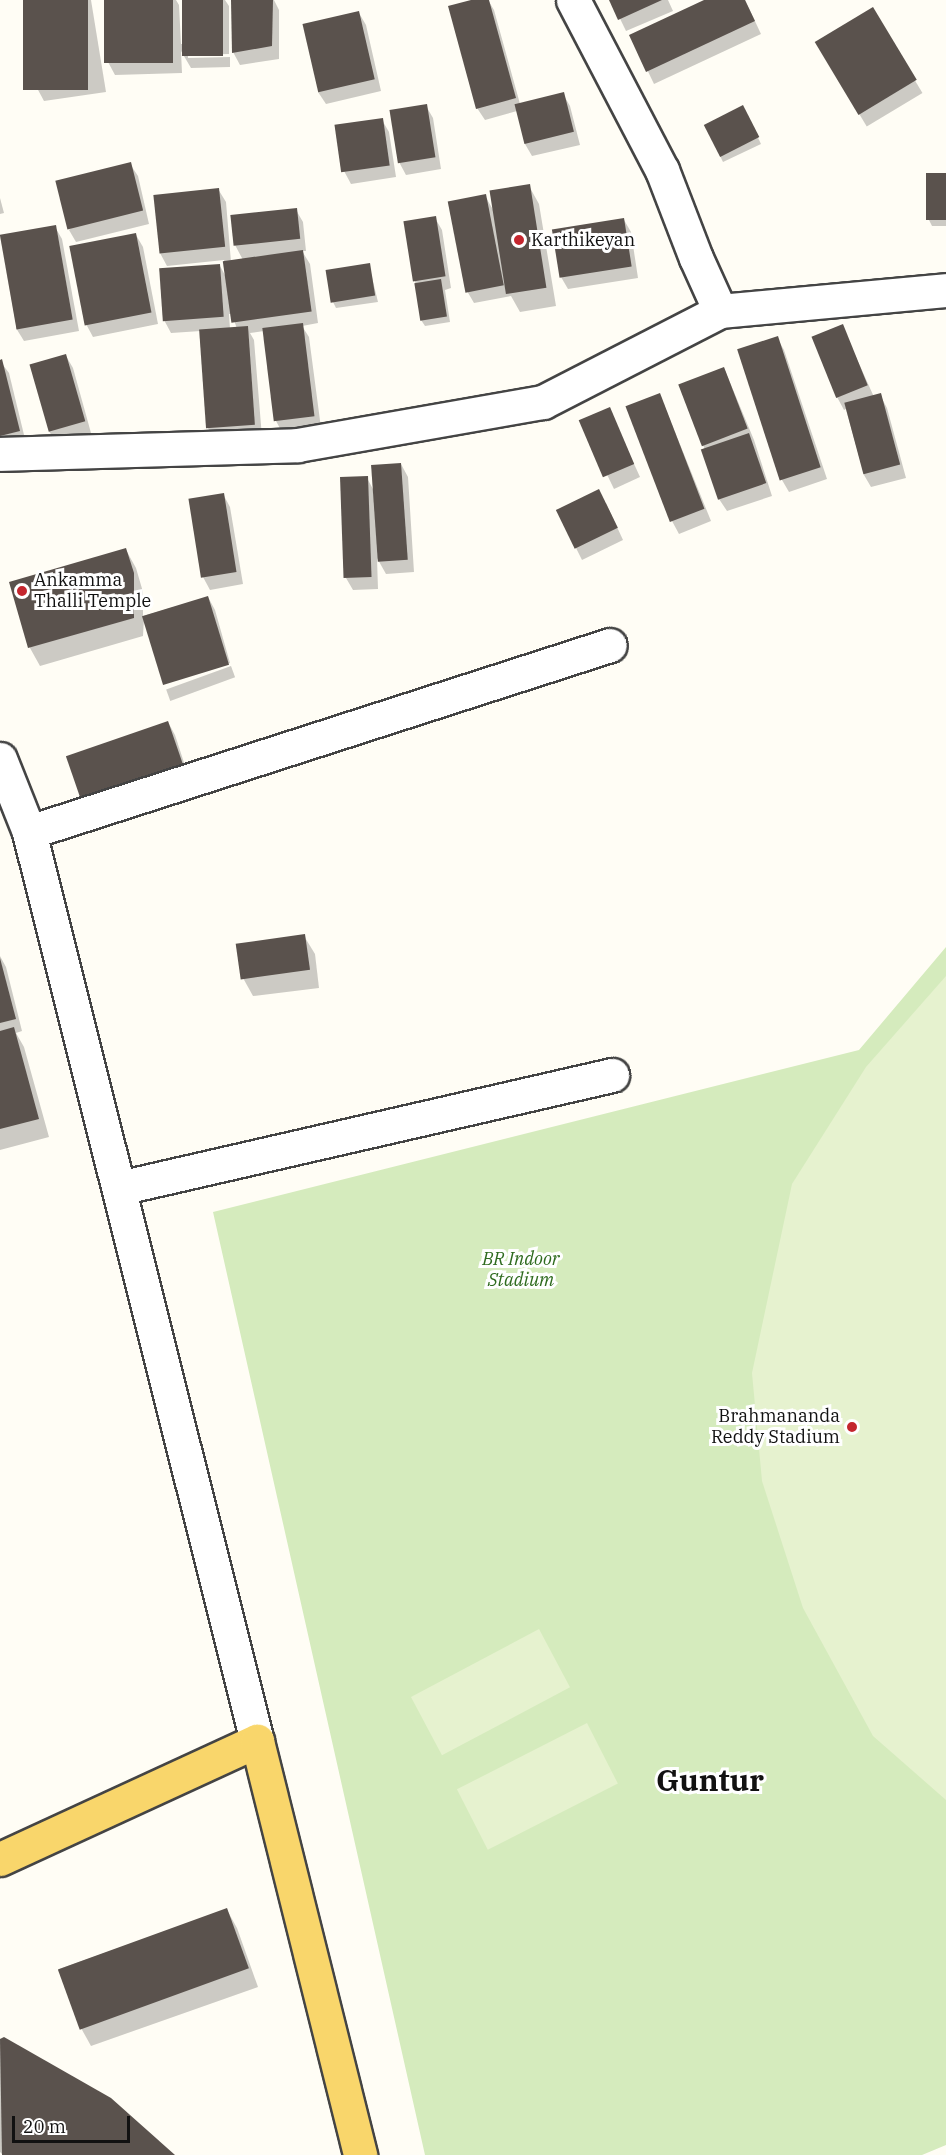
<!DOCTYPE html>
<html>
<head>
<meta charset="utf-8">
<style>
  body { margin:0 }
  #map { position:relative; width:946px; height:2155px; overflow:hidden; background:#fffdf5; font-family:"IBM Plex Serif",serif }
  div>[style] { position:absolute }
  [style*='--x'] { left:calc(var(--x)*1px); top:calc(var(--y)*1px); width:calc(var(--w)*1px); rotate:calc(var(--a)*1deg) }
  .green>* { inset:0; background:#d5ebbd }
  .pitch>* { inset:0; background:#e6f2cf; transform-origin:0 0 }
  .shadow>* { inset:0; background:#0003; transform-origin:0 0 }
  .building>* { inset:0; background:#5a524d; transform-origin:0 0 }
  .roads { filter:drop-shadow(2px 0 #444) drop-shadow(-2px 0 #444) drop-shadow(0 2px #444) drop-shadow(0 -2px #444) }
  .minor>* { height:33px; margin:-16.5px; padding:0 16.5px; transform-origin:16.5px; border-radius:16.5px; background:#fff }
  .primary>* { height:33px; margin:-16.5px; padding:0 16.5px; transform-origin:16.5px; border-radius:16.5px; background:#f9d66b }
  .dots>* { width:16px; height:16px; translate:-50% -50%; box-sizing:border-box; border:3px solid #fff; border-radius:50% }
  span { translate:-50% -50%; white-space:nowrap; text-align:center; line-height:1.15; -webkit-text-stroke:6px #fff; paint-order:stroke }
  .poi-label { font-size:18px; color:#111 }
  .left { translate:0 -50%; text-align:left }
  .right { translate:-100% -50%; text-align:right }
  .park-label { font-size:18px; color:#2f6b1f; font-style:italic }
  .town-label { font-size:30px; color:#111; font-weight:700 }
  .scale { position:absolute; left:12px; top:2116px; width:118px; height:27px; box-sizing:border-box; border:3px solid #111; border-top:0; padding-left:8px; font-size:18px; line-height:21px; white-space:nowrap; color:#111; -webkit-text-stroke:4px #fff; paint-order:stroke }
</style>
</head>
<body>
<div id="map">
  <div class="green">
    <div style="clip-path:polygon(946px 947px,946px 2145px,922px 2155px,425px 2155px,213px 1212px,859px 1050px)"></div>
  </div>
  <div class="pitch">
    <div style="clip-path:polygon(946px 976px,946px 1800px,873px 1736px,803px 1608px,762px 1481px,752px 1373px,792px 1184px,866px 1067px)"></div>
    <div style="left:539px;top:1629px;width:66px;height:145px;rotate:62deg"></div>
    <div style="left:587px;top:1723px;width:68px;height:146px;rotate:63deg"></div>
  </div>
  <div class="shadow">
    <div style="clip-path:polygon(24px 0,91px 0,106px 92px,44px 101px,37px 88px)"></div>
    <div style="clip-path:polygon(105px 0,176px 0,179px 5px,181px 44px,184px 44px,183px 0,225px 0,229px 6px,229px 54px,188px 55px,188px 58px,230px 57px,230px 67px,191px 68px,181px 51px,182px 73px,115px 75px,108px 62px)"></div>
    <div style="clip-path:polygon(233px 0,274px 0,279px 10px,279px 59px,240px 65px,233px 52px)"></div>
    <div style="clip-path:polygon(476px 0,488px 0,494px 10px,520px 104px,563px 94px,570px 106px,580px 145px,532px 156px,525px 144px,517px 111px,485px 120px,477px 108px)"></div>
    <div style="clip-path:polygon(611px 0,668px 0,673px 11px,626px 31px)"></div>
    <div style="clip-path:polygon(707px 0,745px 0,761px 34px,654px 84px,631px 36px)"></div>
    <div style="left:872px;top:9px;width:98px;height:65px;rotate:59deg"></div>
    <div style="clip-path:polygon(359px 13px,366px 25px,381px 91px,326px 104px,318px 92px)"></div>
    <div style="clip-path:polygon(426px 106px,433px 118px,441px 169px,406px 175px,399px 162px)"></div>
    <div style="clip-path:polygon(746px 113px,761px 144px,723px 162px,705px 125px)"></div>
    <div style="clip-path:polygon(382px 120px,389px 132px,396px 177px,351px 184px,344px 171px)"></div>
    <div style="clip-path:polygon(130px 164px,138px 176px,149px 224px,76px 242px,69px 230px)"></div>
    <div style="clip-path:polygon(946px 175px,946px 226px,932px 226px,929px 220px)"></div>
    <div style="clip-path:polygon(529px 186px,539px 204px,556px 306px,520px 312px,511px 296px,474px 303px,467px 291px,450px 202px,485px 196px,495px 213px)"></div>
    <div style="clip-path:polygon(evenodd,218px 189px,226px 202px,231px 262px,243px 260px,235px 245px,296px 210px,303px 222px,306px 251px,302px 251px,310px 264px,318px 323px,302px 326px,309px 337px,321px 428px,283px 434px,276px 421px,264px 331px,250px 333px,254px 340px,262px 437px,215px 441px,208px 428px,201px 331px,171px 333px,164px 320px,220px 266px,226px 277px,224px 260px,167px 266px,160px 253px,218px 189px,229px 314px,232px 314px,237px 329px,230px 329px,229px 314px)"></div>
    <div style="clip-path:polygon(0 198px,4px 213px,0 214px)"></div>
    <div style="clip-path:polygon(435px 218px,442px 230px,451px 288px,445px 290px,450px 322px,425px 326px,421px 320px,406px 223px)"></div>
    <div style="clip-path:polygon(624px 220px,631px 232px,638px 278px,568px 289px,561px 277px)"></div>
    <div style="clip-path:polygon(55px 227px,62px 239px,79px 331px,24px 341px,16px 328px)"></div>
    <div style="clip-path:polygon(136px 235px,143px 247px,158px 324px,93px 337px,86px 324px)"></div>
    <div style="clip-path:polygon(369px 265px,378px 302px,336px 308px,333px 302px)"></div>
    <div style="clip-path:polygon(842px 326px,874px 397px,880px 395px,887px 408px,906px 478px,871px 487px,864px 475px,846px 409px,844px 410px,837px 397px)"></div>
    <div style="clip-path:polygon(777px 338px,784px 350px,827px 479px,789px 492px,782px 480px,739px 350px)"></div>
    <div style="clip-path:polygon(66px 356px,73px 368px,91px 433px,56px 443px,49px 431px)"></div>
    <div style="clip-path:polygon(0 361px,9px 373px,26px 443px,0 450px)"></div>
    <div style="clip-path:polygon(724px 368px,754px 440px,772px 496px,727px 511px,719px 499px,703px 450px,705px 450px,680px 385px)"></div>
    <div style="clip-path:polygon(660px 395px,711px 521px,679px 534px,672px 521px)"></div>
    <div style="clip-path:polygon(614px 420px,640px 477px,614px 489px,581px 421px)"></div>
    <div style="clip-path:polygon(401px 464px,408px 477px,414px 572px,386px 574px,377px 558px,378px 589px,353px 590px,346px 578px,367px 478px,374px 491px)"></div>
    <div style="clip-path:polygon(223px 494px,230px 507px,243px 584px,210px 590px,203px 577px)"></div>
    <div style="clip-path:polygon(606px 503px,623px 540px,582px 560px,557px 510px)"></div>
    <div style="clip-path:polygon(126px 550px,136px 568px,143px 592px,143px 616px,208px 597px,215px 610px,230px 663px,164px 682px,164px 685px,144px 618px,143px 636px,40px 666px,30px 648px,11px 583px)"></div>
    <div style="left:231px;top:666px;width:12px;height:69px;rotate:70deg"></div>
    <div style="clip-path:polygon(168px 722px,175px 735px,192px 787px,93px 821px)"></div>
    <div style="clip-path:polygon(304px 936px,315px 954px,319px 988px,253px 996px,243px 978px)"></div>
    <div style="clip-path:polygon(0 956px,6px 967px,22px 1031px,16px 1033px,24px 1047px,49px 1137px,0 1150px)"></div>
    <div style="clip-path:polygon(227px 1910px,237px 1928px,258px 1987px,91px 2046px,81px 2028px,59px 1969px)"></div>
    <div style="clip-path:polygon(4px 2039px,173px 2155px,3px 2155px,0 2152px,0 2040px)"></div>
  </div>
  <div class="building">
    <div style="left:23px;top:0;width:65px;height:90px"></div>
    <div style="left:104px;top:0;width:69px;height:63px"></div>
    <div style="left:182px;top:0;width:41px;height:56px"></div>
    <div style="clip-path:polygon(231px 0,273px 0,272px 46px,232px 53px)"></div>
    <div style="clip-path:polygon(471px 0,489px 0,516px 98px,476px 109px,448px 6px)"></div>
    <div style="clip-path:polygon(609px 0,662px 0,618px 20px)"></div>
    <div style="clip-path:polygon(704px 0,745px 0,755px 21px,646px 72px,629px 35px)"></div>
    <div style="left:873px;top:7px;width:85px;height:68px;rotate:59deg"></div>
    <div style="left:359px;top:11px;width:70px;height:58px;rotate:77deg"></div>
    <div style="left:564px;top:92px;width:41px;height:51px;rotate:76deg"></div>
    <div style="left:427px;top:104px;width:54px;height:38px;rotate:81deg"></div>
    <div style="left:743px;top:105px;width:36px;height:44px;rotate:63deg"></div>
    <div style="left:383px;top:118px;width:48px;height:49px;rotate:82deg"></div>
    <div style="left:131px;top:162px;width:50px;height:78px;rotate:76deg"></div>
    <div style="left:946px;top:173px;width:47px;height:20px;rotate:90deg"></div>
    <div style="left:530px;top:184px;width:105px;height:41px;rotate:81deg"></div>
    <div style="left:219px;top:188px;width:59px;height:66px;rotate:84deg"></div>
    <div style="left:486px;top:194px;width:93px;height:39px;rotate:79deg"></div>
    <div style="left:297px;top:208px;width:31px;height:67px;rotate:84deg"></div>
    <div style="left:436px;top:216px;width:61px;height:33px;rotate:81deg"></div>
    <div style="left:624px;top:218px;width:49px;height:73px;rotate:81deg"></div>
    <div style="left:56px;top:225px;width:96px;height:57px;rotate:80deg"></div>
    <div style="left:136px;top:233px;width:81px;height:68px;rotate:79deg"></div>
    <div style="left:303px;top:250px;width:62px;height:81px;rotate:82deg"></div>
    <div style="left:370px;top:263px;width:33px;height:45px;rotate:81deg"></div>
    <div style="left:220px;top:264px;width:53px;height:61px;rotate:86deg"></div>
    <div style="left:441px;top:279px;width:38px;height:27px;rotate:81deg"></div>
    <div style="left:303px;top:323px;width:94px;height:41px;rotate:83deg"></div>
    <div style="left:843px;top:324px;width:66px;height:34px;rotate:68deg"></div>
    <div style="left:248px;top:326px;width:99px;height:49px;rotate:86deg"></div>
    <div style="left:778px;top:336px;width:138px;height:43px;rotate:72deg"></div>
    <div style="left:66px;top:354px;width:70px;height:38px;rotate:74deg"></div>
    <div style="clip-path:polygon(2px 359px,20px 431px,0 436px,0 360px)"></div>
    <div style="left:724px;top:367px;width:66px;height:49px;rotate:69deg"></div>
    <div style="left:660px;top:393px;width:124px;height:37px;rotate:69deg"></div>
    <div style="left:881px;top:393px;width:74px;height:38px;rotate:75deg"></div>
    <div style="left:610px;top:407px;width:62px;height:34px;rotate:67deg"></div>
    <div style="left:749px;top:433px;width:53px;height:51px;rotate:71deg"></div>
    <div style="left:401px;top:463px;width:97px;height:30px;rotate:86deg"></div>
    <div style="left:368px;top:476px;width:101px;height:28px;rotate:88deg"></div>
    <div style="left:599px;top:489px;width:43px;height:48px;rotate:64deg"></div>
    <div style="left:224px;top:493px;width:80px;height:36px;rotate:81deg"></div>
    <div style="clip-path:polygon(126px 548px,134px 573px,134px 618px,28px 648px,9px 582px)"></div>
    <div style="left:208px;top:596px;width:72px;height:69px;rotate:73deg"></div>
    <div style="left:168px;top:721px;width:56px;height:108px;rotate:71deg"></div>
    <div style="left:305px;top:934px;width:36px;height:70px;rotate:82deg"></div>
    <div style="clip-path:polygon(0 958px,16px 1019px,0 1023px)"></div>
    <div style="clip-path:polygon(14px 1027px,39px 1119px,0 1129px,0 1031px)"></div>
    <div style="left:227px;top:1908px;width:64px;height:180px;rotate:70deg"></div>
    <div style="clip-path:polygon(4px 2037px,111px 2098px,175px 2155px,2px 2155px,0 2039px)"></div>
  </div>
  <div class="roads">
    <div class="minor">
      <div style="--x:573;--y:0;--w:192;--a:62.4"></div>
      <div style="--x:662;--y:170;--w:94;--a:68.9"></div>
      <div style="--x:696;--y:258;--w:58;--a:65.6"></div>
      <div style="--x:0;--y:454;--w:298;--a:-1.7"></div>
      <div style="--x:298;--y:445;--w:249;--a:-10"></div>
      <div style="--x:543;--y:402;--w:199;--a:-27.2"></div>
      <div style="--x:720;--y:311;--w:227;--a:-5.3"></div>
      <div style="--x:0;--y:759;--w:79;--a:68.3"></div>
      <div style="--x:29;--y:832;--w:937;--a:75.92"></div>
      <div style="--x:29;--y:832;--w:610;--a:-17.84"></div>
      <div style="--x:119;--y:1188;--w:506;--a:-12.91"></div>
    </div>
    <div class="primary">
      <div style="--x:0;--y:1859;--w:283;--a:-24.7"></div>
      <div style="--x:257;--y:1741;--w:427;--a:76"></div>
    </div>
  </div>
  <div class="dots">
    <div style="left:519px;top:240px;background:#c4262e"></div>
    <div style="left:22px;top:591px;background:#c4262e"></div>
    <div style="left:852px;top:1427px;background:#c4262e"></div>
  </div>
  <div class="poi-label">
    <span class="left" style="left:531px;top:240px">Karthikeyan</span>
    <span class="left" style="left:34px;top:591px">Ankamma<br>Thalli Temple</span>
    <span class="right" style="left:840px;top:1427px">Brahmananda<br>Reddy Stadium</span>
  </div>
  <div class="park-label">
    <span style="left:521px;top:1270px">BR Indoor<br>Stadium</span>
  </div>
  <div class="town-label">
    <span style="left:710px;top:1780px">Guntur</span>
  </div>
  <div class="scale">20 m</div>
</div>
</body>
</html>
